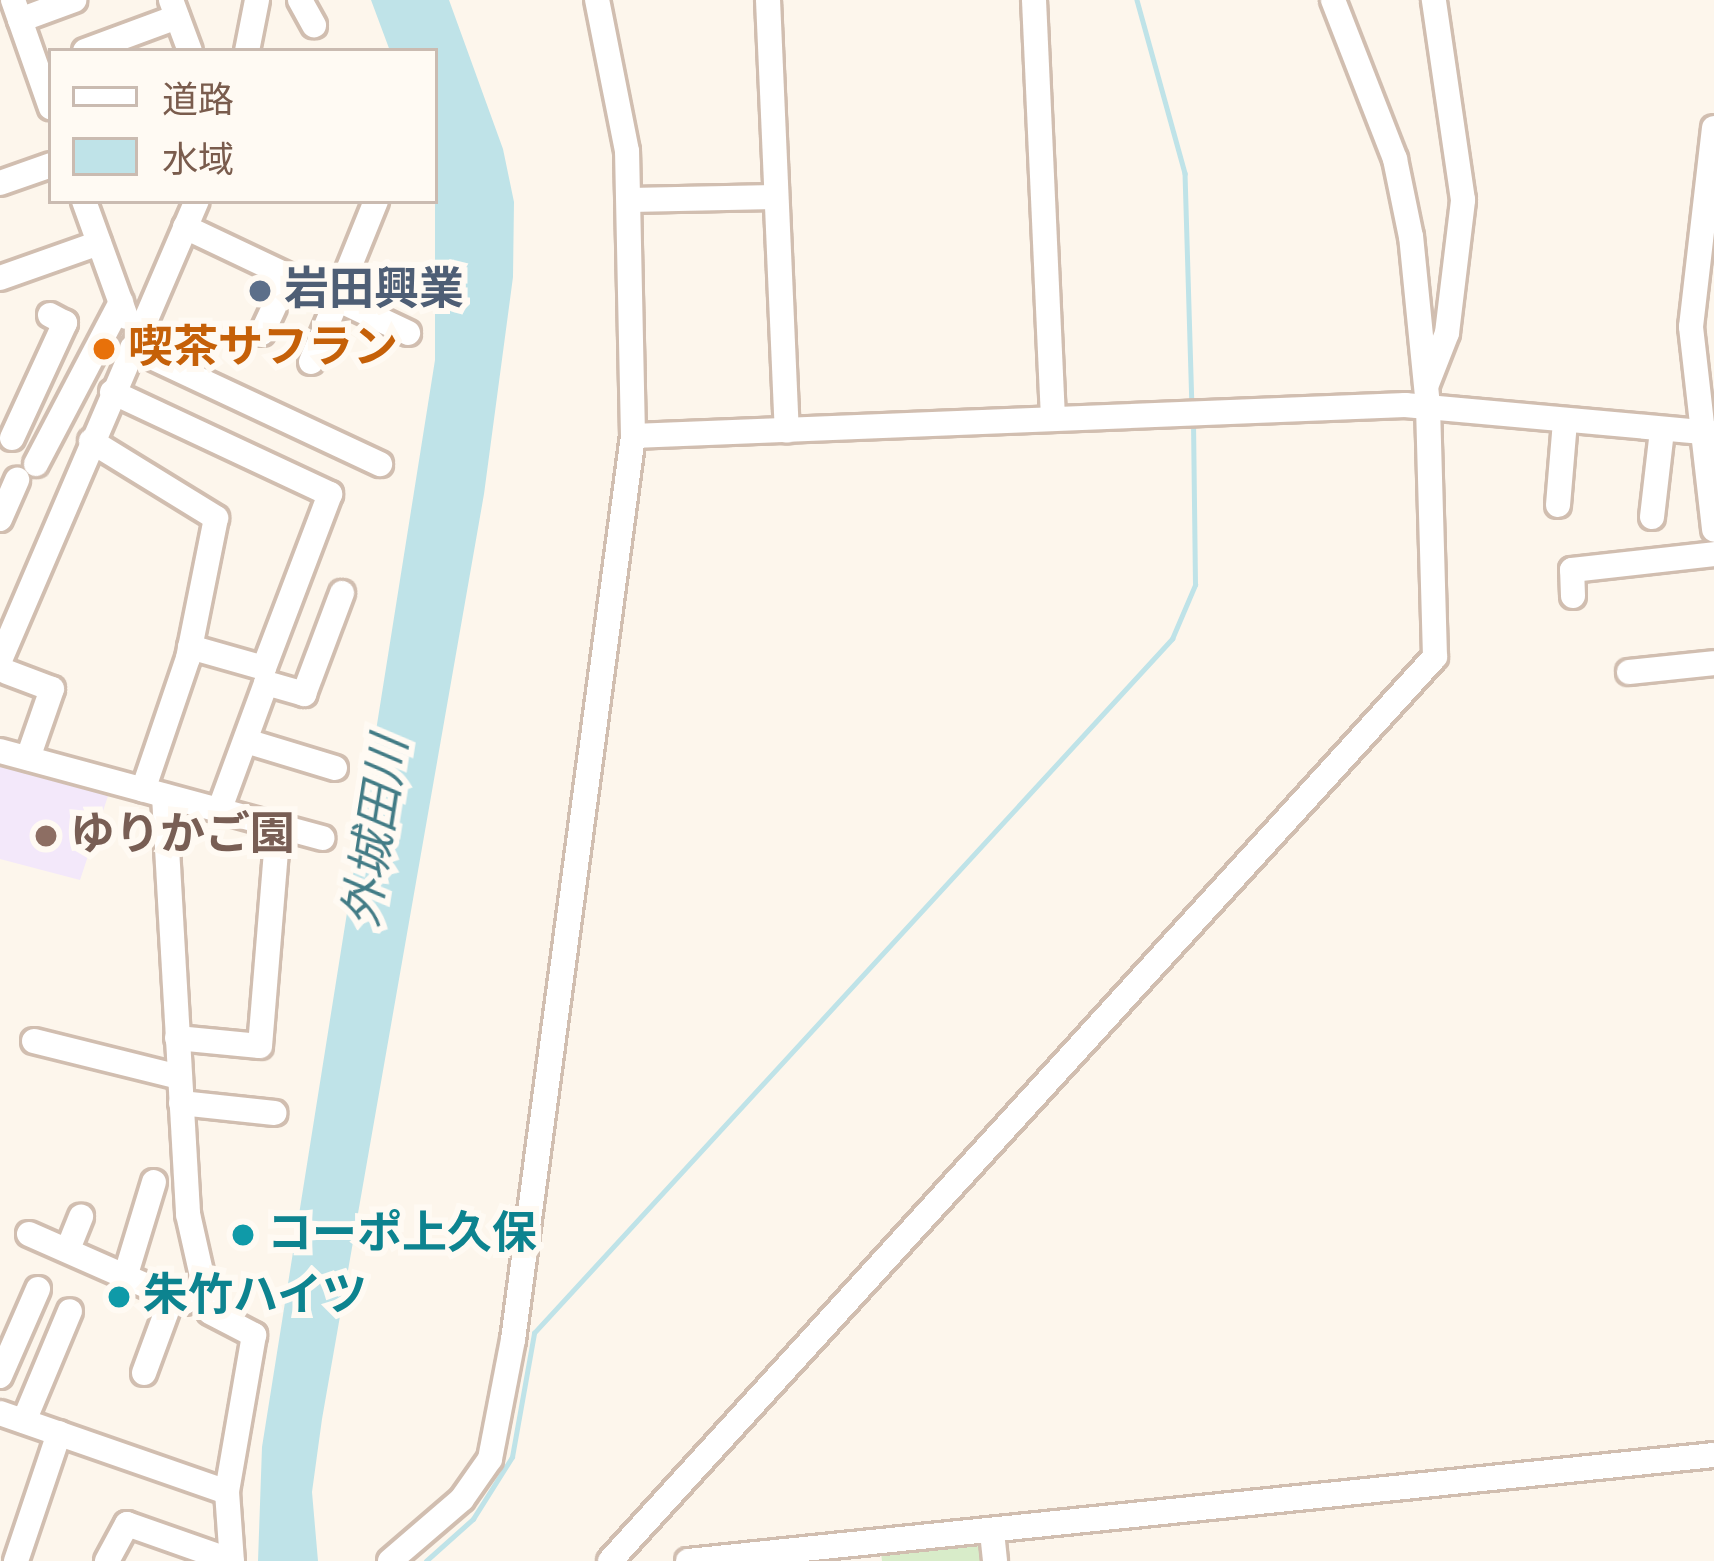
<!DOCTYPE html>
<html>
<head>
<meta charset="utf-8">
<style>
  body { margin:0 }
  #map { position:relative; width:1714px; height:1561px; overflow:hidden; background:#fdf6ec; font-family:"Sofia Sans Condensed","Noto Sans JP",sans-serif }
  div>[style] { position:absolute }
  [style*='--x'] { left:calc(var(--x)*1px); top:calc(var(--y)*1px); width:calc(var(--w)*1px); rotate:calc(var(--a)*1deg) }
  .education>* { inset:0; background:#f3e8fa }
  .green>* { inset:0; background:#d8ecc9 }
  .water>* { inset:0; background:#bfe3e8 }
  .stream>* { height:4.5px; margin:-2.25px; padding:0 2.25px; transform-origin:2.25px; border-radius:2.25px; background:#bfe3e8 }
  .roads { filter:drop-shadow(3px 0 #d1beb0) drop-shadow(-3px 0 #d1beb0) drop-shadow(0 3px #d1beb0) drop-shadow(0 -3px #d1beb0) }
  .minor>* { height:24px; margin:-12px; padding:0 12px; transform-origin:12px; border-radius:12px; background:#fff }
  .dots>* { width:33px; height:33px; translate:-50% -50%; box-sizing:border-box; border:6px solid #fffaf3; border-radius:50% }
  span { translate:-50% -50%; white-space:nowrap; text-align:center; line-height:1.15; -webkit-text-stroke:12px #fffaf3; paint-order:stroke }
  .service-label { font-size:45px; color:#4e5e75; font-weight:700 }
  .left { translate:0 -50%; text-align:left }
  .food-label { font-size:45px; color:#c56008; font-weight:700 }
  .education-label { font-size:45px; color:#785e54; font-weight:700 }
  .culture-label { font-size:45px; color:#0d838f; font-weight:700 }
  .water-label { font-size:48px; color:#437c86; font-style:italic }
  .legend { position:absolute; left:48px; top:48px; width:390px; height:156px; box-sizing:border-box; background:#fffaf3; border:3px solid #cabbb1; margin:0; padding:15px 21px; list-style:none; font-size:36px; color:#7a5c4d }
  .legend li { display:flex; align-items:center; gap:24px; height:60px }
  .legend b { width:60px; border:3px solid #cabbb1 }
</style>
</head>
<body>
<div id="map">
  <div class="education">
    <div style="clip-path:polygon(0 758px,111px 787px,80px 880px,0 859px)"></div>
  </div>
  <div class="green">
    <div style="clip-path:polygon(977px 1544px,985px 1561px,882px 1561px,881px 1553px)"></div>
  </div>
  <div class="water">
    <div style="clip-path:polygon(371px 0,449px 0,503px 149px,514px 202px,513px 277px,484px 494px,322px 1419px,312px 1492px,318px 1561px,258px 1561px,262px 1447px,435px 360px,435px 51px,390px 51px)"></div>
  </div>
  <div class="stream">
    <div style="--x:1137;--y:0;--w:180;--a:74.5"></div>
    <div style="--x:1185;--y:173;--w:234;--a:88.3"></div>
    <div style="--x:426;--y:1561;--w:63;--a:-41.8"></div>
    <div style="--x:473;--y:1519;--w:73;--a:-57.8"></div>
    <div style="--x:512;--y:1457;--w:126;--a:-79.9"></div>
    <div style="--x:534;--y:1333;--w:943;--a:-47.41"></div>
    <div style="--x:1172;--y:639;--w:59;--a:-66.9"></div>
    <div style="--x:1195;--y:585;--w:161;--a:-90.7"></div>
  </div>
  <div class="roads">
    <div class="minor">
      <div style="--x:13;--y:0;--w:114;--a:70.6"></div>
      <div style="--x:171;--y:0;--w:54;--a:69.6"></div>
      <div style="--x:300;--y:0;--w:29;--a:61"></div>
      <div style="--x:768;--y:0;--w:431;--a:87.5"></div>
      <div style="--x:1034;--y:0;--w:417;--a:87.4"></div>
      <div style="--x:20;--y:20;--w:58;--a:-20.3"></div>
      <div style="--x:85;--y:51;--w:98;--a:-20.3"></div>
      <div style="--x:247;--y:51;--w:52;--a:-78.9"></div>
      <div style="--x:1714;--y:128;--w:200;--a:96.6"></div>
      <div style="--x:1691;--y:327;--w:204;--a:83.5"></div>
      <div style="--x:0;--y:183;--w:54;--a:-19.4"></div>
      <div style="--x:630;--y:200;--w:145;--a:-1.2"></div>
      <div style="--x:84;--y:201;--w:123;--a:70.1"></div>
      <div style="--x:185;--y:227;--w:247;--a:25.4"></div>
      <div style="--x:0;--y:278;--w:105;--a:-19.5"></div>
      <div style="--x:336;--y:300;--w:107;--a:-68"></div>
      <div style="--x:262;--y:333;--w:62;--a:-65.1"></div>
      <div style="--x:132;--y:348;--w:274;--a:25.1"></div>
      <div style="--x:311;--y:362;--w:67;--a:-67.2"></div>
      <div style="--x:1427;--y:384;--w:55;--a:-68.6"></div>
      <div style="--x:1447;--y:333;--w:134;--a:-83.1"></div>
      <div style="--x:1463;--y:200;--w:202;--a:-98.3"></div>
      <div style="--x:112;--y:392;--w:241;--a:25.1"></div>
      <div style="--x:330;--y:494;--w:186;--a:110.8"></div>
      <div style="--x:264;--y:668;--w:77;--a:-164.2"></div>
      <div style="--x:633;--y:436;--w:773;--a:-2.3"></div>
      <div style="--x:1405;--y:405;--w:310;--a:5.2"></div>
      <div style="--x:12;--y:438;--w:127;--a:-65.3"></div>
      <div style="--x:65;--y:323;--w:17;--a:-152"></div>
      <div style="--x:91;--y:441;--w:147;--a:31.6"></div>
      <div style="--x:216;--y:518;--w:143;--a:101.3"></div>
      <div style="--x:188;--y:658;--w:139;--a:108.8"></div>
      <div style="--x:36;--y:464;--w:183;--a:-62.3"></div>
      <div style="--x:1558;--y:505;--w:83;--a:-85.2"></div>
      <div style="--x:1652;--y:517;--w:88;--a:-83.4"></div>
      <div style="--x:0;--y:519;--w:43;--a:-66.4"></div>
      <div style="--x:1573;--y:596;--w:26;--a:-92"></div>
      <div style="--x:1572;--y:570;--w:143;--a:-6.4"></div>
      <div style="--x:0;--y:660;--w:499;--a:-66.8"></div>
      <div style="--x:7;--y:672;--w:48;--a:20.7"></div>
      <div style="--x:52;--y:689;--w:73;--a:109.2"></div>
      <div style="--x:1629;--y:672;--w:85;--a:-6"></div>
      <div style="--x:246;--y:741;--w:93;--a:16.9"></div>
      <div style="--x:0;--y:751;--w:334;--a:15.1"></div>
      <div style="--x:164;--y:796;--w:419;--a:86.7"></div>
      <div style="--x:188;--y:1214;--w:100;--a:77.3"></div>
      <div style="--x:210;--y:1312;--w:50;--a:27.6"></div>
      <div style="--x:254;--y:1335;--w:159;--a:99.8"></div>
      <div style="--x:227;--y:1492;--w:69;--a:85.9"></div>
      <div style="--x:219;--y:811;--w:136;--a:-69.8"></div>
      <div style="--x:266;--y:683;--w:40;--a:16"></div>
      <div style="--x:304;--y:694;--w:108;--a:-69.4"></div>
      <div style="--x:177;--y:1038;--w:83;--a:5.5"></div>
      <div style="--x:260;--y:1046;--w:221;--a:-85.3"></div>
      <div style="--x:34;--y:1041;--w:149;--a:13.9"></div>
      <div style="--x:181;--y:1103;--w:94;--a:6.1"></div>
      <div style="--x:29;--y:1234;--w:156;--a:23.8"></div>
      <div style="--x:68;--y:1249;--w:35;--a:-68"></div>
      <div style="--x:126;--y:1274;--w:96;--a:-73.1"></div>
      <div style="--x:144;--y:1373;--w:81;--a:-69.8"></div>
      <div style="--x:172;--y:1297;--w:14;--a:21"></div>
      <div style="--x:0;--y:1376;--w:95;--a:-66.4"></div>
      <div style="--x:0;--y:1413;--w:240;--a:19.2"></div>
      <div style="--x:24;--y:1421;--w:119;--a:-67.3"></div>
      <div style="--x:992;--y:1532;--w:29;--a:84"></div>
      <div style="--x:16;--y:1561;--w:135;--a:-71.4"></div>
      <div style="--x:107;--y:1561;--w:42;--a:-61.6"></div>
      <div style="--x:127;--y:1524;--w:111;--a:19.4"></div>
      <div style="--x:390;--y:1561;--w:95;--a:-40.7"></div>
      <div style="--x:462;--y:1499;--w:49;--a:-55"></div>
      <div style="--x:490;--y:1459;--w:121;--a:-79.1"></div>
      <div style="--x:513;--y:1340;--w:912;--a:-82.44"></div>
      <div style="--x:633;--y:436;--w:285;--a:-91.2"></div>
      <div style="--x:627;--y:151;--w:154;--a:-101.2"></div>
      <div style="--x:610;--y:1561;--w:1224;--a:-47.62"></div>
      <div style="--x:1435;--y:657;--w:251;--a:-91.6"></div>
      <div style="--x:1428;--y:406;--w:170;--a:-95.7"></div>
      <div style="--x:1411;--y:237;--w:80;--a:-101.6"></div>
      <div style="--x:1395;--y:159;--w:171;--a:-111.3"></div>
      <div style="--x:688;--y:1561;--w:1031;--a:-5.9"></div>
    </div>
  </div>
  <div class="dots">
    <div style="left:260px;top:291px;background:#5c6f8a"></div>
    <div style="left:104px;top:349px;background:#e8710a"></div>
    <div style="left:46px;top:836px;background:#8d6e63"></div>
    <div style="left:243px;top:1235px;background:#0f9aa8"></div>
    <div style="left:119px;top:1297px;background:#0f9aa8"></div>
  </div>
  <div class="service-label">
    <span class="left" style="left:284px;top:291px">岩田興業</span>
  </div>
  <div class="food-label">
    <span class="left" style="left:128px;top:349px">喫茶サフラン</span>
  </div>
  <div class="education-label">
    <span class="left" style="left:70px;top:836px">ゆりかご園</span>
  </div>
  <div class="culture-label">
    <span class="left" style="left:267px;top:1235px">コーポ上久保</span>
    <span class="left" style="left:143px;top:1297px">朱竹ハイツ</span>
  </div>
  <div class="water-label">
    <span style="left:377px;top:832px;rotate:-81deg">外城田川</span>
  </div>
  <ul class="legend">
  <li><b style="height:15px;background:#fff"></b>道路</li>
  <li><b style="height:33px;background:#bfe3e8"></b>水域</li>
  </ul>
</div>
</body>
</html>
